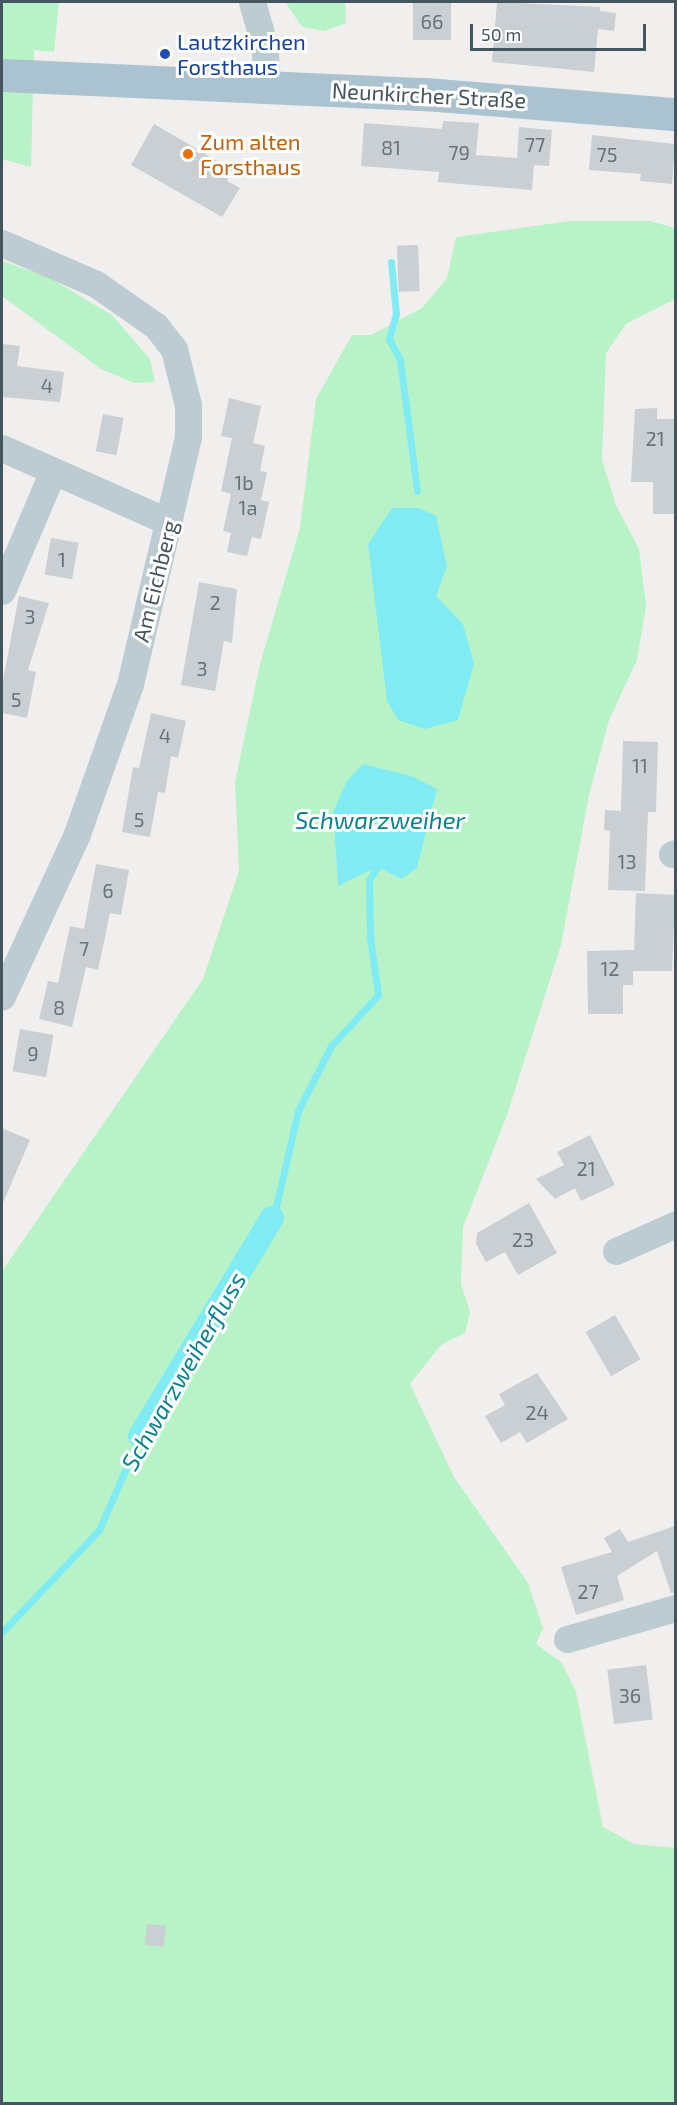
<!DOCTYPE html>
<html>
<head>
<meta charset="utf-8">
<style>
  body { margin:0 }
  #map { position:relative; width:677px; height:2105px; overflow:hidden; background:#f1eeee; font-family:"Exo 2",sans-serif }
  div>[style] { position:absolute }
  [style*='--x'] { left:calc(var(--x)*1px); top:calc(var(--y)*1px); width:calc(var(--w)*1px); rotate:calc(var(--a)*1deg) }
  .green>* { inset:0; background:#b8f3c7 }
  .water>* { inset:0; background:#81ebf4 }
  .stream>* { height:7px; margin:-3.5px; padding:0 3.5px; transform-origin:3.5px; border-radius:3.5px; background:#81ebf4 }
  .canal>* { height:24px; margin:-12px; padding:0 12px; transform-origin:12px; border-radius:12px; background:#81ebf4 }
  .building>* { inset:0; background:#c9cfd3; transform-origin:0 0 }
  .minor>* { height:27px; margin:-13.5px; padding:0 13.5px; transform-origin:13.5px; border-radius:13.5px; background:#bdcbd2 }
  .major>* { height:33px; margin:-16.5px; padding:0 16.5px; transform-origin:16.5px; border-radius:16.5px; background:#abc2d0 }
  .dots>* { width:16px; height:16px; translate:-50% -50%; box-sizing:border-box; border:3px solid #fff; border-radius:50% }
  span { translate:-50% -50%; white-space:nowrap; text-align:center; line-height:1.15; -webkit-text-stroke:6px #fff; paint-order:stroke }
  .number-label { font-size:20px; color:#65747a }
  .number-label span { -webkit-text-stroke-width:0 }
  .transit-label { font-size:22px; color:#164399 }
  .left { translate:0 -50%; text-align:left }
  .street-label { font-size:22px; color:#44555d }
  .food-label { font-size:22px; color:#c56008 }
  .water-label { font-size:24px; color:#04818c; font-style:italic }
  .frame { position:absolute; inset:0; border:3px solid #44555d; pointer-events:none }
  .scale { position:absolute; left:470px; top:24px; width:176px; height:27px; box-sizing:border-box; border:3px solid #44555d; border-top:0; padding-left:8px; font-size:18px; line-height:21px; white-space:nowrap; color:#44555d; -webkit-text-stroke:4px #fff; paint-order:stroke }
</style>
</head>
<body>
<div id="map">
  <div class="green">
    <div style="clip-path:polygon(2px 2px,59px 2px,54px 52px,34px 50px,31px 167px,2px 159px)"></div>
    <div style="clip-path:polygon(285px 2px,345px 2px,346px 23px,325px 31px,302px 27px)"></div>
    <div style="clip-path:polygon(evenodd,570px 221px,650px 221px,675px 228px,675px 299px,626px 324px,606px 353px,602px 460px,616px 505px,639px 549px,646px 606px,637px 660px,609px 720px,589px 795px,561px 945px,507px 1115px,463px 1227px,461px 1284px,470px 1312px,465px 1333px,441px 1345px,410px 1384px,454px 1477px,528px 1583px,543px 1628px,536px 1644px,562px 1663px,576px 1692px,603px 1827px,634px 1844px,675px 1848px,675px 2103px,2px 2103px,2px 1271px,203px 979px,239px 871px,235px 782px,260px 664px,300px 528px,316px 399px,352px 335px,371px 335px,422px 308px,447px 278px,456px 237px,570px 221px,333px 812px,401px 879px,377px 867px,338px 885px,333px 812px)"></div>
    <div style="clip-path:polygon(2px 261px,48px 277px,112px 315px,150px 359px,155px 382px,134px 383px,101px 369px,2px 296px)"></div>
  </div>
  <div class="water">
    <div style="clip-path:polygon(392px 508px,419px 508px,436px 516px,447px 566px,436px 596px,463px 624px,474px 664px,458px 720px,425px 729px,398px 720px,387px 701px,368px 544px)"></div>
    <div style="clip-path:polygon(363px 764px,411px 776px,437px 789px,417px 868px,401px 879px,377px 867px,338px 886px,333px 812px,347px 781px)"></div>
  </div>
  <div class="stream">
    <div style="--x:391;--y:262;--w:52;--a:84.5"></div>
    <div style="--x:396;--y:314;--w:26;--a:106"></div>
    <div style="--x:389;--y:339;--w:24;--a:62"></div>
    <div style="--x:400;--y:360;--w:132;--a:82.6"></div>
    <div style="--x:274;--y:1215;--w:107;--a:-77"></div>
    <div style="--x:298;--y:1111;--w:73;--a:-63.1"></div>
    <div style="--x:331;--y:1046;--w:69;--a:-47.3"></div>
    <div style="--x:378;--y:995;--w:59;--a:-97.9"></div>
    <div style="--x:370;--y:937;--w:57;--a:-91"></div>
    <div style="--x:369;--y:880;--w:22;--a:-58"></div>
    <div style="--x:2;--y:1632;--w:141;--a:-46.4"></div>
    <div style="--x:99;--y:1530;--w:103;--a:-66.4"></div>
  </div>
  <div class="canal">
    <div style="--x:140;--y:1436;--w:255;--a:-58.8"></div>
  </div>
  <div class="building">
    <div style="left:413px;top:2px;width:38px;height:38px"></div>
    <div style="clip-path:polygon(497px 2px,600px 7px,600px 11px,616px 13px,614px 31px,598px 29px,594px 72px,492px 62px)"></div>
    <div style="clip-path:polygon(443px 121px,479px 123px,476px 155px,517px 158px,519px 127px,552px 130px,549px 166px,534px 165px,532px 190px,438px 182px,439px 172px,361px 166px,364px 123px,442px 129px)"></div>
    <div style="clip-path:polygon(154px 124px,233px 170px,227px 181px,240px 188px,222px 217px,131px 165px)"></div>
    <div style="clip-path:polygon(592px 135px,675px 144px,672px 184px,640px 181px,641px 174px,589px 170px)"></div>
    <div style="left:418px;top:245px;width:46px;height:21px;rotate:88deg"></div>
    <div style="clip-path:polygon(2px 344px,20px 346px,17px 366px,64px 372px,60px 402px,2px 397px)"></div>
    <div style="clip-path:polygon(229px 398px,261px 406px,253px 443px,265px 446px,260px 471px,267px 472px,261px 500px,269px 502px,261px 539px,252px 537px,247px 556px,227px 552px,231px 533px,223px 531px,231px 494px,221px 491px,232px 438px,221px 436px)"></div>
    <div style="clip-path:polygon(657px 408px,657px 419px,675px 419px,675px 514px,653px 514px,653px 482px,631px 482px,635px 409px)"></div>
    <div style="left:103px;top:414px;width:21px;height:38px;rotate:11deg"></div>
    <div style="left:51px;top:538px;width:28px;height:37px;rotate:10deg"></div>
    <div style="clip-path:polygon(199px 582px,237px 589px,232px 643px,224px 641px,215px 691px,181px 685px)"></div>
    <div style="clip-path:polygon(19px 596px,49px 603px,28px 670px,36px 672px,27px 718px,2px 713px,2px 685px)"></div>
    <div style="clip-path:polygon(151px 713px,186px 721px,178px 758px,171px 756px,165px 793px,158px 792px,150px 837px,122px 832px,133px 767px,139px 768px)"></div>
    <div style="clip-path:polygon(623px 741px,658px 742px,656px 812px,648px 812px,645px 891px,608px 890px,610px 831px,604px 830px,605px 810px,621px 811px)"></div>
    <div style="clip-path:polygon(96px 864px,129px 870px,121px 915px,110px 913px,98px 970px,86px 967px,72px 1027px,39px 1019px,48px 981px,58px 983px,70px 926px,84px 929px)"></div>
    <div style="clip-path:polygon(636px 893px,675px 895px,672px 971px,633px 971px,633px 985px,623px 985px,623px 1014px,588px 1014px,587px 951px,634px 950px)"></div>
    <div style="left:20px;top:1029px;width:34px;height:43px;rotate:10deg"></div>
    <div style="clip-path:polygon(2px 1128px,30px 1140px,2px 1205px)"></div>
    <div style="clip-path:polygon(590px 1135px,615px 1185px,581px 1201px,575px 1188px,555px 1199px,536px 1179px,564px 1165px,557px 1152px)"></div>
    <div style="clip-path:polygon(529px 1203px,557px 1253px,518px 1275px,505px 1252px,486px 1262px,476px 1244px,477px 1233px)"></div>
    <div style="left:615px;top:1315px;width:51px;height:34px;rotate:60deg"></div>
    <div style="clip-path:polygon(537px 1373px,568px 1419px,527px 1443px,520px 1432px,501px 1443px,485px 1416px,505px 1405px,499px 1394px)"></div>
    <div style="clip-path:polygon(675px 1526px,675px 1593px,671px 1593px,657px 1551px,617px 1576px,624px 1600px,576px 1615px,561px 1567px,612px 1552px,604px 1538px,620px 1529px,628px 1542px)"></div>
    <div style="left:646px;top:1665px;width:55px;height:39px;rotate:83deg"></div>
    <div style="left:147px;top:1924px;width:19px;height:21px;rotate:6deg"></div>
  </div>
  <div class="minor">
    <div style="--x:252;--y:2;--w:47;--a:73.9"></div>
    <div style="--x:265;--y:47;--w:41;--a:88.6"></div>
    <div style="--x:2;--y:243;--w:103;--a:23.6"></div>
    <div style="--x:96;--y:284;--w:73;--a:35"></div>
    <div style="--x:156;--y:326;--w:29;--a:52"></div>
    <div style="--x:174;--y:349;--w:58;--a:76"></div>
    <div style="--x:188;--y:405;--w:32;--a:90"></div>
    <div style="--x:188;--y:437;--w:254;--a:103.2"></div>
    <div style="--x:130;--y:684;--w:159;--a:109.5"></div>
    <div style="--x:77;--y:834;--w:179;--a:114.8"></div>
    <div style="--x:2;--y:448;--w:183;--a:23.9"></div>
    <div style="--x:2;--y:591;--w:128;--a:-67"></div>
    <div style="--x:672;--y:854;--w:4;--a:-14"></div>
    <div style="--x:616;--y:1251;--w:66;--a:-24.2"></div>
    <div style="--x:567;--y:1639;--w:113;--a:-15.9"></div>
  </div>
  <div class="major">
    <div style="--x:2;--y:75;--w:423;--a:2.6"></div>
    <div style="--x:425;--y:94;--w:252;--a:4.6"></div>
  </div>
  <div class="dots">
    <div style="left:165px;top:54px;background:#1a4fb4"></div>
    <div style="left:188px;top:154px;background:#e8710a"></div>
  </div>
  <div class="number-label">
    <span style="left:432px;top:21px">66</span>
    <span style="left:535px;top:144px">77</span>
    <span style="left:391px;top:147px">81</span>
    <span style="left:459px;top:152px">79</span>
    <span style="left:607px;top:154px">75</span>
    <span style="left:47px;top:385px">4</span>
    <span style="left:655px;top:438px">21</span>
    <span style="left:244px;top:482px">1b</span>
    <span style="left:248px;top:507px">1a</span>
    <span style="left:62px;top:559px">1</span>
    <span style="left:215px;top:602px">2</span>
    <span style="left:30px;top:616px">3</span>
    <span style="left:202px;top:668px">3</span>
    <span style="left:16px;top:699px">5</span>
    <span style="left:165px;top:735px">4</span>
    <span style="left:640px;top:765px">11</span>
    <span style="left:139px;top:819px">5</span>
    <span style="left:627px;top:861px">13</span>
    <span style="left:108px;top:890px">6</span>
    <span style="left:84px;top:948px">7</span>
    <span style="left:610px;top:968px">12</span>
    <span style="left:59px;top:1007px">8</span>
    <span style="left:33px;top:1053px">9</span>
    <span style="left:586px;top:1168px">21</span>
    <span style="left:523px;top:1239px">23</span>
    <span style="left:537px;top:1412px">24</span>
    <span style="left:588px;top:1591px">27</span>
    <span style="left:630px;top:1695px">36</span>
  </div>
  <div class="transit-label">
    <span class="left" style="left:177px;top:54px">Lautzkirchen<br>Forsthaus</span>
  </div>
  <div class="street-label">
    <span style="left:429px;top:95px;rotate:3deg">Neunkircher Straße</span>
    <span style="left:155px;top:581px;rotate:-76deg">Am Eichberg</span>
  </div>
  <div class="food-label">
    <span class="left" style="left:200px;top:154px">Zum alten<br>Forsthaus</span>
  </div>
  <div class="water-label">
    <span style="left:380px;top:820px">Schwarzweiher</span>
    <span style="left:183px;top:1371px;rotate:-60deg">Schwarzweiherfluss</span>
  </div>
  <div class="frame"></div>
  <div class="scale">50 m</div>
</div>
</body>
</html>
